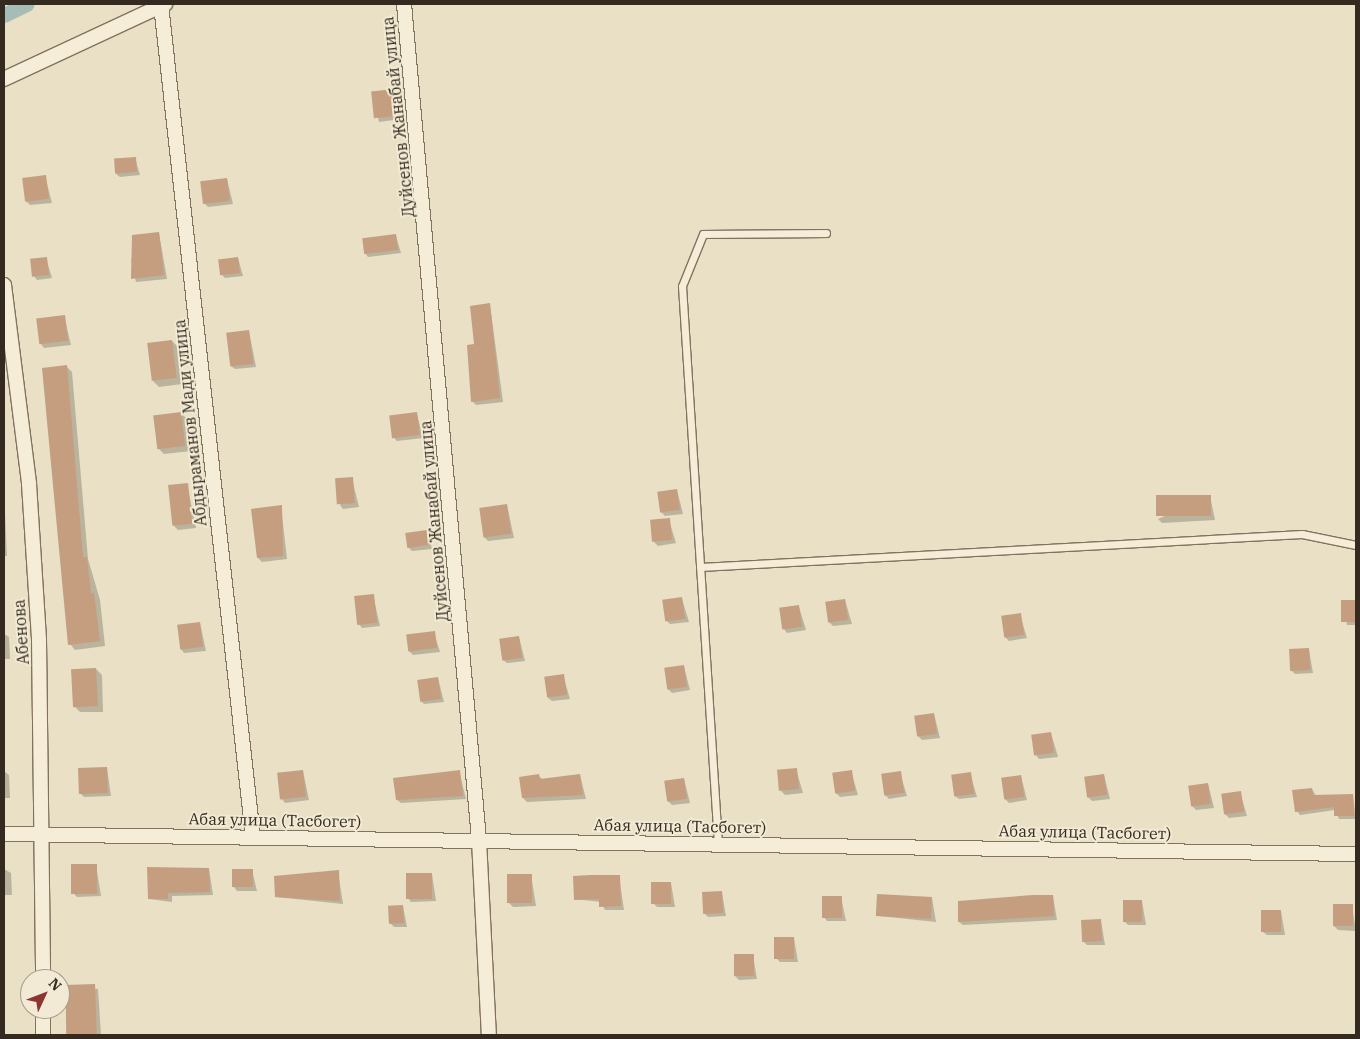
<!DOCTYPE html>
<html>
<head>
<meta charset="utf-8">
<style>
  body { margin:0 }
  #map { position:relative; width:1360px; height:1039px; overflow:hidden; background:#e9e0c5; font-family:"IBM Plex Serif",serif }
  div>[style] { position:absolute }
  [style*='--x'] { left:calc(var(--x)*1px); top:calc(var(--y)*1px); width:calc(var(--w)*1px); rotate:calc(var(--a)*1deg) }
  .shadow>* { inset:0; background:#0003 }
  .canal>* { height:15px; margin:-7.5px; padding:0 7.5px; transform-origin:7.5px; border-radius:7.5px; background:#a6bdb7 }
  .building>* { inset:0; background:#c49e7e; transform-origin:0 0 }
  .roads { filter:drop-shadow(1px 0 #83725d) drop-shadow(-1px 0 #83725d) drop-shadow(0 1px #83725d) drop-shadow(0 -1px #83725d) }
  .lane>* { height:7px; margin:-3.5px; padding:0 3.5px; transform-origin:3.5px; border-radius:3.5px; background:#f5edd7 }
  .street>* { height:14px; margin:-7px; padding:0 7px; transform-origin:7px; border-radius:7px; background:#f5edd7 }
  span { translate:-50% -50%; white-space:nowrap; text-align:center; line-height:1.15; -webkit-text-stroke:4px #f2ead4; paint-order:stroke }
  .street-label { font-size:16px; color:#342a1f }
  .frame { position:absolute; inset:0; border:5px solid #342a1f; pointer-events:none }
  .north { position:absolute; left:20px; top:969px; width:50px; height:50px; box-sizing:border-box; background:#f2ead4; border:1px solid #a69d8c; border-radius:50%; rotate:47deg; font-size:14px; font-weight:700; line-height:20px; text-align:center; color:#342a1f }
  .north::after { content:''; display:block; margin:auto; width:18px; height:22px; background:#8b3633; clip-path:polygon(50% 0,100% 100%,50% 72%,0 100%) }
</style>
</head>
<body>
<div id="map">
  <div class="shadow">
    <div style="clip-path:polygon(394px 91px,401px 119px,379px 122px,373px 93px)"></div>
    <div style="clip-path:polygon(135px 158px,140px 175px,120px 177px,116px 174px)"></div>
    <div style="clip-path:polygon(45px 176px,52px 203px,30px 205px,26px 201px)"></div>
    <div style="clip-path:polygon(227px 179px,233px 204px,208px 207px,204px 203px)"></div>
    <div style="clip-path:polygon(159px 233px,167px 279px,136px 282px,131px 260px)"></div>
    <div style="clip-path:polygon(396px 236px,401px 253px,368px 257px,365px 253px)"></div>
    <div style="clip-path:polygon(46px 258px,52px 278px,37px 280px,34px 276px)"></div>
    <div style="clip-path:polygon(238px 258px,243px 276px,225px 278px,221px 274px)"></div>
    <div style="clip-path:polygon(490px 305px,503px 402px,476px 405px,472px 401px,475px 345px)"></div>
    <div style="clip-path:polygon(64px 316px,71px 345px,44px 348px,41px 344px)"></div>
    <div style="clip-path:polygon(249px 331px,256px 367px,235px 369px,231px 366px)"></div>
    <div style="clip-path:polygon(172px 341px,178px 347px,182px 384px,159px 387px,153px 381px)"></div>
    <div style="clip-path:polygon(66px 366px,72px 372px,88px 559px,100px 600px,105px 646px,75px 650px,70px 644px)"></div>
    <div style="clip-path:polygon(181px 413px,187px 419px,191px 451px,164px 454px,158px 448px)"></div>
    <div style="clip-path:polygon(417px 414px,423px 438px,397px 441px,393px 437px)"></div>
    <div style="clip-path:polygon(352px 479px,359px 507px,343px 509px,340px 505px)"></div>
    <div style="clip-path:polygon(187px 484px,196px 528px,178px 530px,174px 526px)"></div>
    <div style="clip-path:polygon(677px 490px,683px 514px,665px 516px,661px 512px)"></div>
    <div style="clip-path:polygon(4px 491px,7px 556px,4px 556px)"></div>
    <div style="clip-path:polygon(1210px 496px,1215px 520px,1162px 523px,1158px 519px)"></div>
    <div style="clip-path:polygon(507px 505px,514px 538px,488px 541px,484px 537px)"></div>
    <div style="clip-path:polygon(281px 506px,287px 559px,262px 562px,258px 558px)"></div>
    <div style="clip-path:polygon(669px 520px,676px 543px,658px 546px,654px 542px)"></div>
    <div style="clip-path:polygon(427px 531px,432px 549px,412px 551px,408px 547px)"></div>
    <div style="clip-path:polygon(373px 595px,380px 626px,362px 628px,359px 624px)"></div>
    <div style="clip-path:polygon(682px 599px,689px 622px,670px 624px,667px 621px)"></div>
    <div style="clip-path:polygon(845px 600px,852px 624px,833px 626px,829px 622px)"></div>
    <div style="clip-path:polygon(1356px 601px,1356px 625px,1347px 625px,1342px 602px)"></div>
    <div style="clip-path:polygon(799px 607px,806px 630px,787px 633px,784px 629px)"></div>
    <div style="clip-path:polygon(1020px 615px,1027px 638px,1009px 641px,1005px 637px)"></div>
    <div style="clip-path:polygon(200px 623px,206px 651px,184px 653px,181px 649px)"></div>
    <div style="clip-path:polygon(434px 633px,440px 652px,413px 655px,409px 651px)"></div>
    <div style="clip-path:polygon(4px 634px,9px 637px,10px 659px,4px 659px)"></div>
    <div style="clip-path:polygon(519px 637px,525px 661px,507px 663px,503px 660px)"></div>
    <div style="clip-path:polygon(1309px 650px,1313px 673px,1295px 674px,1291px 670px)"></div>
    <div style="clip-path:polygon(684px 667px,690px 690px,672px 693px,668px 689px)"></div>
    <div style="clip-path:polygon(96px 669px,102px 675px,103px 712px,80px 712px,74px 706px)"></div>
    <div style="clip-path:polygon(563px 675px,570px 699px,552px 701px,548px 698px)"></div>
    <div style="clip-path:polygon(438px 678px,444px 702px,424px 704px,421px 701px)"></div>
    <div style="clip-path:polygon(934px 714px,940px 738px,922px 740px,918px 736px)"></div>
    <div style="clip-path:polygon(1051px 733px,1058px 757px,1039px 759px,1036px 755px)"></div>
    <div style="clip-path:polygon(107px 768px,111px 796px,84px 797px,80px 793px)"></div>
    <div style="clip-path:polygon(796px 769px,803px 793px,785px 795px,781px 791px)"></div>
    <div style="clip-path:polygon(4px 771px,9px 775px,10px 798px,4px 798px)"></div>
    <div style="clip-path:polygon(303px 771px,309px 800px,285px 803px,282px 799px)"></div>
    <div style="clip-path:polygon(459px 771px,466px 799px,401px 803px,397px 800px)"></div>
    <div style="clip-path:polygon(851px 771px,858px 795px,840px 797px,836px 793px)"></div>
    <div style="clip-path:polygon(900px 773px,907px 796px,889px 799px,885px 795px)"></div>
    <div style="clip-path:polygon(970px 773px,977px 797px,959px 799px,955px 796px)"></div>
    <div style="clip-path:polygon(580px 775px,586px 799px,527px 802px,523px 798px,539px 776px,543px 780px)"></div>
    <div style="clip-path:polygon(1104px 775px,1110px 799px,1092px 801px,1088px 797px)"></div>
    <div style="clip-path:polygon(1021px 776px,1027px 800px,1009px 803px,1005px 799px)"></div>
    <div style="clip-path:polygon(684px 779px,690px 803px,672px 805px,668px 801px)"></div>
    <div style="clip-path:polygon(1208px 784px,1214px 808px,1196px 810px,1192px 806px)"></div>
    <div style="clip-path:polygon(1312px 789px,1316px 796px,1353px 795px,1356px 819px,1339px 819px,1335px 810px,1300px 815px,1297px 811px)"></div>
    <div style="clip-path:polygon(1240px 792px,1247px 816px,1229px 818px,1225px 814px)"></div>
    <div style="clip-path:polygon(96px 865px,101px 896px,77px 897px,73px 893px)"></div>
    <div style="clip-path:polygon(4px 869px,11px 873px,12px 895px,4px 895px)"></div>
    <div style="clip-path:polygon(209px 869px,213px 895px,172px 896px,172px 902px,149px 899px)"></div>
    <div style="clip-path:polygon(252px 870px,257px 891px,237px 891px,234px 887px)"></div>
    <div style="clip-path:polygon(338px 872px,343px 904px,276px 897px)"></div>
    <div style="clip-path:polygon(432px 874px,436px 901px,411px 902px,408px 898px)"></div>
    <div style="clip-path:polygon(531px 875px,536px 906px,513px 907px,509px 903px)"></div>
    <div style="clip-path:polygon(619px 876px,624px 910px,605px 910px,601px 902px,575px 899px)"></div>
    <div style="clip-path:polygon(671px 883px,675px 907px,657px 907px,653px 903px)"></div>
    <div style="clip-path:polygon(722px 893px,726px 916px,708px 917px,704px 913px)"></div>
    <div style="clip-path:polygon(1053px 896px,1057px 920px,963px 925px,959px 922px)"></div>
    <div style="clip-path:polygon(841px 897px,846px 921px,827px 921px,824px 917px)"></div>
    <div style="clip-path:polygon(932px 898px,936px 922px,879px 916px)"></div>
    <div style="clip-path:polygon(1142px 901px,1146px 925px,1128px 925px,1124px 921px)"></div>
    <div style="clip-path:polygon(403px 906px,407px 927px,394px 927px,390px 923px)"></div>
    <div style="clip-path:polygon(1352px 906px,1356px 931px,1338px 930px,1334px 926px)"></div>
    <div style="clip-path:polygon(1281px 911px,1285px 935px,1267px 935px,1263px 932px)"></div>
    <div style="clip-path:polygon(1101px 921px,1105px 945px,1087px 945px,1083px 941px)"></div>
    <div style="clip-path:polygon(794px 938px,798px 962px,780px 962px,776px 958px)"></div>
    <div style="clip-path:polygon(753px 956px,757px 979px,739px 980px,735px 976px)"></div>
    <div style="clip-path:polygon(66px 986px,98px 989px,101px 1035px,66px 1035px)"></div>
  </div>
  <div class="canal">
    <div style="--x:4;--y:15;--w:25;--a:-26"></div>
  </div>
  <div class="building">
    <div style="left:394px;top:89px;width:27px;height:23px;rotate:84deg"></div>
    <div style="left:136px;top:157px;width:15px;height:22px;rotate:86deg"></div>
    <div style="left:46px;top:175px;width:24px;height:24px;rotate:83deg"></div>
    <div style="left:227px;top:178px;width:23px;height:27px;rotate:83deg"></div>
    <div style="clip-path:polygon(159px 232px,164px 275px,131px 279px,132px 235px)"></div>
    <div style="left:396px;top:234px;width:16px;height:34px;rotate:83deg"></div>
    <div style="left:47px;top:257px;width:18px;height:17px;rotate:84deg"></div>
    <div style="left:238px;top:257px;width:16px;height:20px;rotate:83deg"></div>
    <div style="clip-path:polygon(490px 303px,500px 398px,471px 402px,467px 345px,474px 344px,470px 306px)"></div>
    <div style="left:65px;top:315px;width:26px;height:29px;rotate:83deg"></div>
    <div style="left:249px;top:330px;width:34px;height:23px;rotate:83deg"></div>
    <div style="left:172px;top:340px;width:38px;height:25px;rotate:83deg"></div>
    <div style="clip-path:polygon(67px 365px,83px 557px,87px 557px,91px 594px,94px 593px,100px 641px,68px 645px,42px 368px)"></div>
    <div style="left:181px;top:412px;width:34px;height:28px;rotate:83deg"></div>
    <div style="left:417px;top:412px;width:23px;height:28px;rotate:83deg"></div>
    <div style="left:353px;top:477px;width:26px;height:18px;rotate:86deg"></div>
    <div style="left:188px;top:483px;width:41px;height:20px;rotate:84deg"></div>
    <div style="left:677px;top:489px;width:21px;height:20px;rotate:82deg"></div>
    <div style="left:1211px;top:495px;width:21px;height:55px;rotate:90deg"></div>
    <div style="left:507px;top:504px;width:30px;height:28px;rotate:82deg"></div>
    <div style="clip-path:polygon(282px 505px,283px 556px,257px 558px,251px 509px)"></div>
    <div style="left:670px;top:518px;width:22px;height:20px;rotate:85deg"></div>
    <div style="left:427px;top:530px;width:15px;height:22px;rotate:82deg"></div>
    <div style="left:374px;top:594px;width:29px;height:20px;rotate:84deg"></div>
    <div style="left:682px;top:597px;width:22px;height:20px;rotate:82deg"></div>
    <div style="left:845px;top:599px;width:21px;height:20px;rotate:82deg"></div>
    <div style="left:1341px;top:600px;width:15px;height:22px"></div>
    <div style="left:799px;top:605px;width:22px;height:20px;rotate:82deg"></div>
    <div style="left:1021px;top:613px;width:22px;height:20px;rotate:82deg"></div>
    <div style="left:200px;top:622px;width:25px;height:23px;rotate:83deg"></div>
    <div style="left:435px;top:631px;width:17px;height:29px;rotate:83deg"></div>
    <div style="left:519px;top:636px;width:22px;height:20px;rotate:82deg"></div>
    <div style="left:1309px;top:648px;width:22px;height:20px;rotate:87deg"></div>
    <div style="left:684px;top:665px;width:22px;height:20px;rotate:82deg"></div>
    <div style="left:96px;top:668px;width:38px;height:25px;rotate:87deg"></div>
    <div style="left:564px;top:674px;width:21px;height:20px;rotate:82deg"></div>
    <div style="left:438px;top:677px;width:22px;height:21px;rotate:82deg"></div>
    <div style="left:934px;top:713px;width:21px;height:20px;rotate:82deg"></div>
    <div style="left:1051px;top:732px;width:21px;height:20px;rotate:82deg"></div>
    <div style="left:107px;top:767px;width:26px;height:29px;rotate:88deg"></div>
    <div style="left:797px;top:768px;width:21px;height:20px;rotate:85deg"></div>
    <div style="left:303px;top:770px;width:27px;height:26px;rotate:84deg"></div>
    <div style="clip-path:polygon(460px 770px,463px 796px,396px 800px,393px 778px)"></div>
    <div style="left:852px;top:770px;width:21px;height:20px;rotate:82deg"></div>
    <div style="left:901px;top:771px;width:22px;height:20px;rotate:82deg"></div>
    <div style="left:971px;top:772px;width:22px;height:20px;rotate:82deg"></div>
    <div style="clip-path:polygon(539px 774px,540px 779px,580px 774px,583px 795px,522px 798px,519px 777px)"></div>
    <div style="left:1104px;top:774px;width:21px;height:20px;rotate:82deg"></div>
    <div style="left:1021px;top:775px;width:22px;height:20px;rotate:82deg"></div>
    <div style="left:684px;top:778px;width:21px;height:20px;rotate:82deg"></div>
    <div style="left:1208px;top:783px;width:21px;height:20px;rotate:82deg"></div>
    <div style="clip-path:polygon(1312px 788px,1313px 795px,1353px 794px,1354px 816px,1334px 816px,1334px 807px,1295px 812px,1292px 790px)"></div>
    <div style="left:1241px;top:791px;width:21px;height:20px;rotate:82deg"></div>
    <div style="left:71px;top:864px;width:26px;height:30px"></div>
    <div style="clip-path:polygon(147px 867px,209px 868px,210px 892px,168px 893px,168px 899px,148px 899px)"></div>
    <div style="left:253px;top:869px;width:18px;height:21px;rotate:90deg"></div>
    <div style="clip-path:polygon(339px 870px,340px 901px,275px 897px,274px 876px)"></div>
    <div style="left:406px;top:873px;width:26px;height:26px"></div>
    <div style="left:532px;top:874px;width:29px;height:25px;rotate:90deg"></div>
    <div style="clip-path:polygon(591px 875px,620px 875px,621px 906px,599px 907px,599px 899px,574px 900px,573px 876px)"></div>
    <div style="left:651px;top:882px;width:20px;height:22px"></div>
    <div style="left:722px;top:891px;width:22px;height:20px;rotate:87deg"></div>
    <div style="left:877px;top:894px;width:55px;height:22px;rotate:3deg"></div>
    <div style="clip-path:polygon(1033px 895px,1053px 895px,1054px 916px,958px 922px,958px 901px)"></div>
    <div style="left:822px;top:896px;width:20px;height:22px"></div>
    <div style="left:1123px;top:900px;width:19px;height:22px"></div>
    <div style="left:1333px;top:904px;width:20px;height:22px"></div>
    <div style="left:403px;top:905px;width:18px;height:15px;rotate:87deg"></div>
    <div style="left:1261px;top:910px;width:20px;height:22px"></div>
    <div style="left:1101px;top:919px;width:22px;height:20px;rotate:87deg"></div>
    <div style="left:774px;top:937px;width:20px;height:22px"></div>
    <div style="left:754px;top:954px;width:22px;height:20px;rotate:90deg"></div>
    <div style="left:95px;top:984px;width:51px;height:30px;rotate:88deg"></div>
  </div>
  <div class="roads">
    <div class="lane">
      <div style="--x:700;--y:567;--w:603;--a:-3.14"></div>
      <div style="--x:1302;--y:534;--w:55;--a:11.5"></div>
      <div style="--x:718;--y:844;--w:559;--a:-93.69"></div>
      <div style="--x:682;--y:286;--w:56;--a:-68"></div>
      <div style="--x:703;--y:234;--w:123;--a:-0.5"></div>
    </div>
    <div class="street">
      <div style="--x:404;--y:4;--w:839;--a:84.87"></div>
      <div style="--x:479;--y:840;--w:195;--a:87.1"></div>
      <div style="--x:161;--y:5;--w:837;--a:83.69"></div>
      <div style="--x:4;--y:79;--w:178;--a:-25"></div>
      <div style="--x:4;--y:285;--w:201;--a:82.8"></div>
      <div style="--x:29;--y:484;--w:156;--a:86.3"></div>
      <div style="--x:39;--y:640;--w:339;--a:89.3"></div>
      <div style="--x:4;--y:834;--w:1352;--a:0.85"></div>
      <div style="--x:43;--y:1009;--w:26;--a:90"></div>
    </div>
  </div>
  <div class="street-label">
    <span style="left:398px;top:117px;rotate:-96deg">Дуйсенов Жанабай улица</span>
    <span style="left:190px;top:423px;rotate:-96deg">Абдыраманов Мади улица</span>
    <span style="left:434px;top:521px;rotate:-95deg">Дуйсенов Жанабай улица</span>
    <span style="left:21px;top:632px;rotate:-94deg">Абенова</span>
    <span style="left:275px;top:820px;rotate:1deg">Абая улица (Тасбогет)</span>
    <span style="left:680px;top:826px;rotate:1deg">Абая улица (Тасбогет)</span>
    <span style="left:1085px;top:832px;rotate:1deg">Абая улица (Тасбогет)</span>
  </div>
  <div class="frame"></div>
  <div class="north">N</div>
</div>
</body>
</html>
